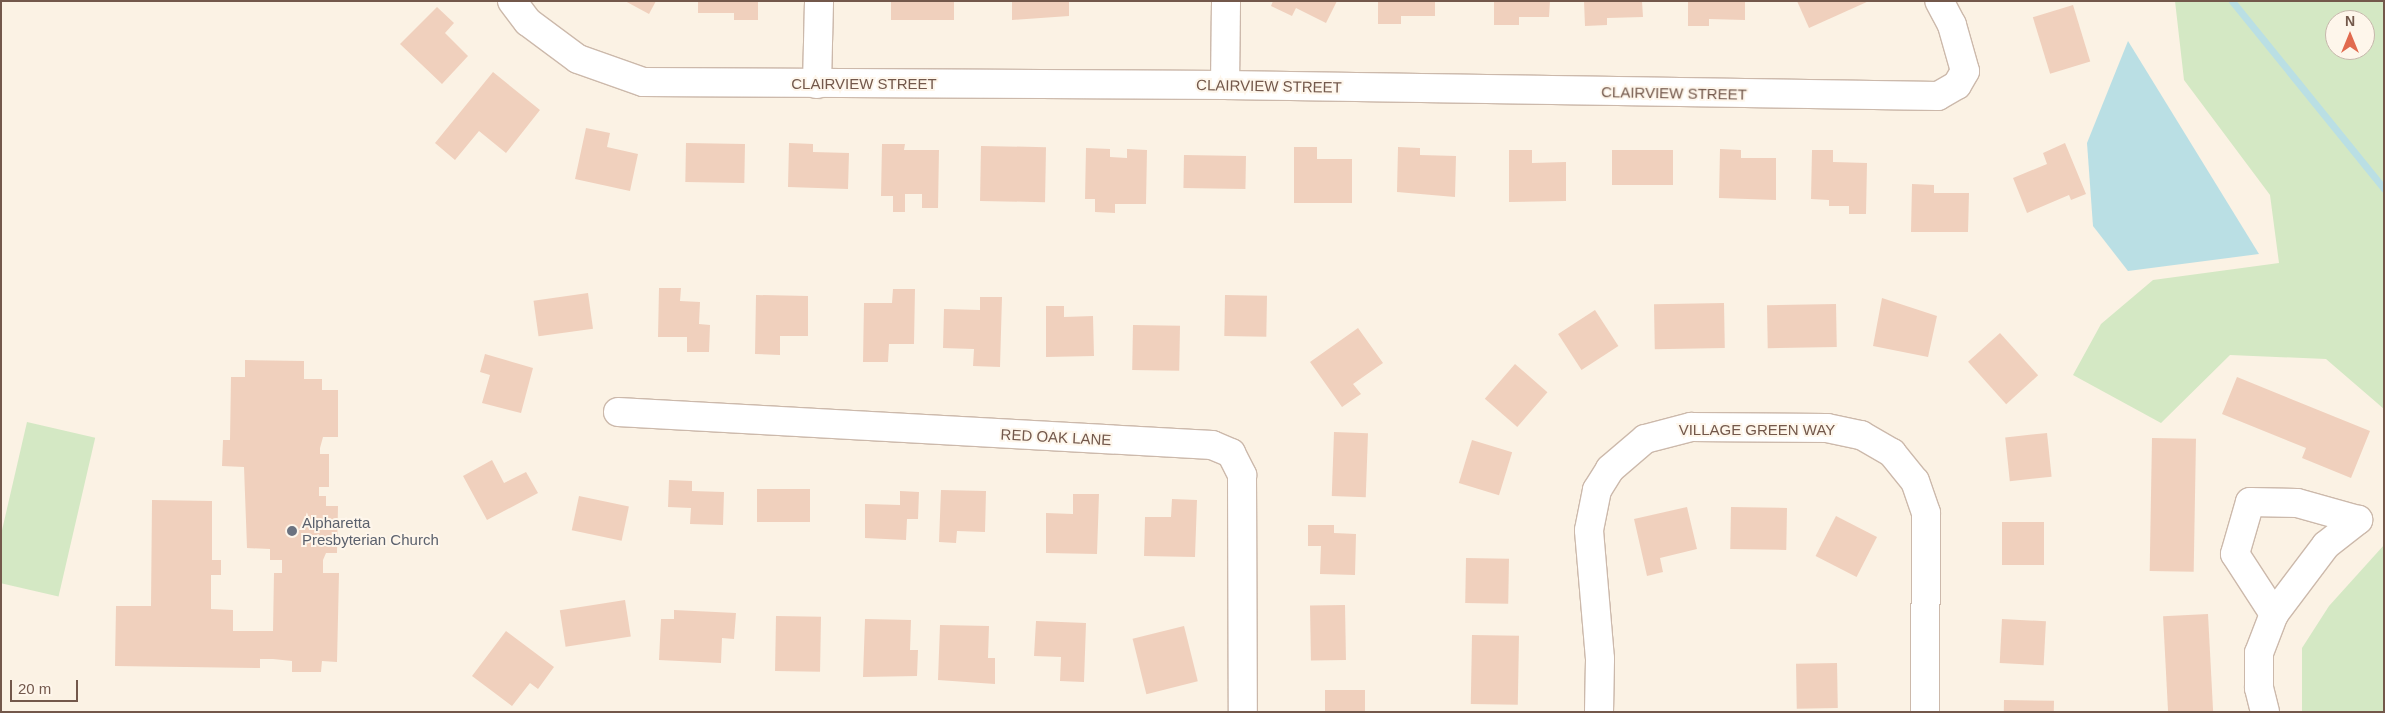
<!DOCTYPE html>
<html>
<head>
<meta charset="utf-8">
<style>
  body { margin:0 }
  #map { position:relative; width:2385px; height:713px; overflow:hidden; background:#fbf2e4; font-family:Arial,sans-serif }
  div>[style] { position:absolute }
  [style*='--x'] { left:calc(var(--x)*1px); top:calc(var(--y)*1px); width:calc(var(--w)*1px); rotate:calc(var(--a)*1deg) }
  .green>* { inset:0; background:#d4e8c4; transform-origin:0 0 }
  .water>* { inset:0; background:#badfe4 }
  .stream>* { height:7px; margin:-3.5px; padding:0 3.5px; transform-origin:3.5px; border-radius:3.5px; background:#badfe4 }
  .building>* { inset:0; background:#f0d0bd; transform-origin:0 0 }
  .roads { filter:drop-shadow(1px 0 #ccb9ab) drop-shadow(-1px 0 #ccb9ab) drop-shadow(0 1px #ccb9ab) drop-shadow(0 -1px #ccb9ab) }
  .minor>* { height:28px; margin:-14px; padding:0 14px; transform-origin:14px; border-radius:14px; background:#fff }
  .dots>* { width:14px; height:14px; translate:-50% -50%; box-sizing:border-box; border:2px solid #fef6eb; border-radius:50% }
  span { translate:-50% -50%; white-space:nowrap; text-align:center; line-height:1.15; -webkit-text-stroke:4px #fef6eb; paint-order:stroke }
  .street-label { font-size:15px; color:#73584b }
  .worship-label { font-size:15px; color:#5b616d }
  .left { translate:0 -50%; text-align:left }
  .frame { position:absolute; inset:0; border:2px solid #73584b; pointer-events:none }
  .north { position:absolute; left:2325px; top:10px; width:50px; height:50px; box-sizing:border-box; background:#fef6eb; border:1px solid #c6b7ab; border-radius:50%; rotate:0deg; font-size:14px; font-weight:700; line-height:20px; text-align:center; color:#73584b }
  .north::after { content:''; display:block; margin:auto; width:18px; height:22px; background:#e16a4e; clip-path:polygon(50% 0,100% 100%,50% 72%,0 100%) }
  .scale { position:absolute; left:10px; top:680px; width:68px; height:22px; box-sizing:border-box; border:2px solid #73584b; border-top:0; padding-left:6px; font-size:15px; line-height:18px; white-space:nowrap; color:#73584b; -webkit-text-stroke:4px #fef6eb; paint-order:stroke }
</style>
</head>
<body>
<div id="map">
  <div class="green">
    <div style="clip-path:polygon(evenodd,2175px 1px,2384px 1px,2384px 409px,2326px 359px,2230px 355px,2161px 423px,2073px 375px,2101px 324px,2153px 280px,2279px 263px,2270px 195px,2184px 80px,2175px 1px,2335px 20px,2365px 20px,2365px 50px,2335px 50px,2335px 20px)"></div>
    <div style="left:27px;top:422px;width:70px;height:163px;rotate:13deg"></div>
    <div style="clip-path:polygon(2384px 545px,2384px 712px,2302px 712px,2302px 648px,2329px 606px)"></div>
  </div>
  <div class="water">
    <div style="clip-path:polygon(2128px 41px,2259px 254px,2128px 271px,2093px 226px,2087px 143px)"></div>
  </div>
  <div class="stream">
    <div style="--x:2232;--y:1;--w:242;--a:51"></div>
  </div>
  <div class="building">
    <div style="clip-path:polygon(625px 1px,656px 1px,649px 14px)"></div>
    <div style="clip-path:polygon(698px 1px,758px 1px,758px 20px,734px 20px,734px 13px,698px 13px)"></div>
    <div style="left:891px;top:1px;width:63px;height:19px"></div>
    <div style="clip-path:polygon(1012px 1px,1069px 1px,1069px 16px,1012px 20px)"></div>
    <div style="clip-path:polygon(1273px 1px,1337px 1px,1326px 23px,1296px 8px,1292px 16px,1271px 6px)"></div>
    <div style="clip-path:polygon(1378px 1px,1435px 1px,1435px 16px,1401px 16px,1401px 24px,1378px 24px)"></div>
    <div style="clip-path:polygon(1494px 1px,1550px 1px,1549px 17px,1519px 17px,1519px 25px,1494px 25px)"></div>
    <div style="clip-path:polygon(1584px 1px,1642px 1px,1643px 17px,1607px 18px,1607px 25px,1585px 26px)"></div>
    <div style="clip-path:polygon(1688px 1px,1745px 1px,1745px 20px,1709px 19px,1709px 26px,1688px 26px)"></div>
    <div style="clip-path:polygon(1797px 1px,1869px 1px,1809px 28px)"></div>
    <div style="left:2073px;top:5px;width:59px;height:42px;rotate:73deg"></div>
    <div style="clip-path:polygon(437px 7px,454px 23px,445px 33px,468px 56px,442px 84px,400px 44px)"></div>
    <div style="clip-path:polygon(493px 72px,540px 110px,506px 153px,479px 131px,455px 160px,435px 143px)"></div>
    <div style="clip-path:polygon(586px 128px,610px 133px,607px 147px,638px 154px,630px 191px,575px 179px)"></div>
    <div style="left:686px;top:143px;width:59px;height:39px;rotate:1deg"></div>
    <div style="clip-path:polygon(789px 143px,813px 144px,813px 152px,849px 153px,848px 189px,788px 187px)"></div>
    <div style="clip-path:polygon(2065px 143px,2086px 194px,2071px 200px,2069px 195px,2027px 213px,2013px 178px,2047px 164px,2043px 153px)"></div>
    <div style="clip-path:polygon(882px 144px,905px 144px,904px 150px,939px 150px,938px 208px,922px 208px,922px 194px,905px 194px,905px 212px,893px 212px,893px 196px,881px 196px)"></div>
    <div style="left:981px;top:146px;width:65px;height:55px;rotate:1deg"></div>
    <div style="clip-path:polygon(1294px 147px,1317px 147px,1317px 159px,1352px 159px,1352px 203px,1294px 203px)"></div>
    <div style="clip-path:polygon(1398px 147px,1420px 148px,1420px 155px,1456px 156px,1455px 197px,1397px 192px)"></div>
    <div style="clip-path:polygon(1086px 148px,1110px 149px,1110px 157px,1127px 158px,1127px 149px,1147px 150px,1146px 204px,1115px 204px,1115px 213px,1095px 212px,1095px 199px,1085px 199px)"></div>
    <div style="clip-path:polygon(1720px 149px,1741px 150px,1741px 158px,1776px 158px,1776px 200px,1719px 198px)"></div>
    <div style="clip-path:polygon(1509px 150px,1532px 150px,1532px 163px,1566px 162px,1566px 201px,1509px 202px)"></div>
    <div style="left:1673px;top:150px;width:35px;height:61px;rotate:90deg"></div>
    <div style="clip-path:polygon(1812px 150px,1833px 150px,1833px 162px,1867px 163px,1866px 214px,1849px 214px,1849px 206px,1829px 206px,1829px 200px,1811px 199px)"></div>
    <div style="left:1184px;top:155px;width:62px;height:33px;rotate:1deg"></div>
    <div style="clip-path:polygon(1912px 184px,1934px 185px,1934px 193px,1969px 193px,1968px 232px,1911px 232px)"></div>
    <div style="clip-path:polygon(659px 288px,681px 288px,680px 301px,700px 302px,699px 324px,710px 325px,709px 352px,687px 352px,687px 337px,658px 337px)"></div>
    <div style="clip-path:polygon(893px 289px,915px 289px,914px 344px,889px 344px,888px 362px,863px 362px,864px 303px,892px 303px)"></div>
    <div style="left:588px;top:293px;width:36px;height:55px;rotate:82deg"></div>
    <div style="clip-path:polygon(756px 295px,808px 296px,808px 336px,780px 336px,780px 355px,755px 354px)"></div>
    <div style="left:1225px;top:295px;width:42px;height:41px;rotate:1deg"></div>
    <div style="clip-path:polygon(980px 297px,1002px 297px,1000px 367px,973px 366px,974px 349px,943px 348px,944px 309px,980px 310px)"></div>
    <div style="clip-path:polygon(1882px 298px,1937px 316px,1928px 357px,1873px 346px)"></div>
    <div style="left:1724px;top:303px;width:45px;height:70px;rotate:89deg"></div>
    <div style="left:1836px;top:304px;width:43px;height:69px;rotate:89deg"></div>
    <div style="clip-path:polygon(1046px 306px,1064px 306px,1064px 317px,1093px 316px,1094px 356px,1046px 357px)"></div>
    <div style="left:1595px;top:310px;width:43px;height:44px;rotate:57deg"></div>
    <div style="left:1133px;top:325px;width:47px;height:45px;rotate:1deg"></div>
    <div style="clip-path:polygon(1358px 328px,1383px 363px,1353px 384px,1361px 394px,1342px 407px,1310px 362px)"></div>
    <div style="left:2000px;top:333px;width:57px;height:43px;rotate:48deg"></div>
    <div style="clip-path:polygon(485px 354px,533px 368px,521px 413px,482px 403px,490px 375px,480px 372px)"></div>
    <div style="clip-path:polygon(245px 360px,304px 361px,304px 379px,322px 379px,322px 390px,338px 390px,338px 437px,323px 437px,320px 448px,320px 454px,329px 454px,329px 487px,319px 487px,319px 496px,326px 496px,326px 506px,338px 506px,337px 553px,326px 553px,323px 560px,323px 573px,339px 573px,337px 662px,322px 661px,321px 672px,292px 672px,292px 661px,273px 659px,260px 659px,260px 668px,115px 666px,116px 606px,151px 606px,152px 500px,212px 501px,212px 560px,221px 560px,221px 575px,211px 575px,211px 609px,233px 610px,233px 631px,273px 631px,274px 573px,282px 573px,282px 560px,270px 560px,270px 549px,247px 548px,244px 467px,222px 466px,223px 440px,230px 440px,231px 377px,245px 377px)"></div>
    <div style="left:1515px;top:364px;width:43px;height:46px;rotate:41deg"></div>
    <div style="clip-path:polygon(2237px 377px,2370px 431px,2351px 478px,2302px 458px,2306px 448px,2222px 414px)"></div>
    <div style="left:1334px;top:432px;width:34px;height:64px;rotate:2deg"></div>
    <div style="left:2047px;top:433px;width:44px;height:42px;rotate:84deg"></div>
    <div style="left:2152px;top:438px;width:44px;height:133px;rotate:1deg"></div>
    <div style="left:1472px;top:440px;width:42px;height:45px;rotate:17deg"></div>
    <div style="clip-path:polygon(492px 460px,504px 483px,526px 472px,538px 493px,487px 520px,463px 476px)"></div>
    <div style="clip-path:polygon(669px 480px,692px 481px,692px 491px,724px 492px,723px 525px,690px 524px,691px 508px,668px 507px)"></div>
    <div style="left:757px;top:489px;width:53px;height:33px"></div>
    <div style="clip-path:polygon(941px 490px,986px 491px,985px 532px,957px 531px,956px 543px,939px 542px)"></div>
    <div style="clip-path:polygon(900px 491px,919px 492px,918px 519px,907px 519px,906px 540px,865px 538px,865px 504px,900px 505px)"></div>
    <div style="clip-path:polygon(1073px 494px,1099px 494px,1097px 554px,1046px 553px,1046px 513px,1073px 514px)"></div>
    <div style="left:579px;top:496px;width:51px;height:35px;rotate:12deg"></div>
    <div style="clip-path:polygon(1172px 499px,1197px 500px,1195px 557px,1144px 556px,1145px 517px,1171px 517px)"></div>
    <div style="clip-path:polygon(1687px 507px,1697px 549px,1660px 558px,1663px 572px,1647px 576px,1634px 519px)"></div>
    <div style="left:1731px;top:507px;width:56px;height:42px;rotate:1deg"></div>
    <div style="left:1836px;top:516px;width:46px;height:45px;rotate:27deg"></div>
    <div style="left:2002px;top:522px;width:42px;height:43px"></div>
    <div style="clip-path:polygon(1308px 525px,1334px 525px,1334px 533px,1356px 534px,1355px 575px,1320px 574px,1321px 546px,1308px 546px)"></div>
    <div style="left:1466px;top:558px;width:43px;height:45px;rotate:1deg"></div>
    <div style="left:625px;top:600px;width:37px;height:66px;rotate:81deg"></div>
    <div style="left:1345px;top:605px;width:55px;height:35px;rotate:89deg"></div>
    <div style="clip-path:polygon(674px 610px,736px 613px,734px 639px,722px 638px,721px 663px,659px 660px,661px 619px,674px 619px)"></div>
    <div style="left:2208px;top:614px;width:98px;height:45px;rotate:87deg"></div>
    <div style="left:776px;top:616px;width:45px;height:55px;rotate:1deg"></div>
    <div style="clip-path:polygon(865px 619px,911px 620px,910px 650px,918px 650px,917px 676px,863px 677px)"></div>
    <div style="left:2002px;top:619px;width:44px;height:44px;rotate:3deg"></div>
    <div style="clip-path:polygon(1036px 621px,1086px 623px,1084px 682px,1060px 681px,1061px 657px,1034px 656px)"></div>
    <div style="clip-path:polygon(940px 625px,989px 626px,988px 658px,995px 658px,995px 684px,938px 680px)"></div>
    <div style="left:1184px;top:626px;width:57px;height:53px;rotate:76deg"></div>
    <div style="clip-path:polygon(506px 631px,554px 667px,538px 689px,530px 683px,512px 706px,472px 676px)"></div>
    <div style="left:1472px;top:635px;width:47px;height:69px;rotate:1deg"></div>
    <div style="left:1837px;top:663px;width:45px;height:41px;rotate:89deg"></div>
    <div style="left:1365px;top:690px;width:22px;height:40px;rotate:90deg"></div>
    <div style="left:2004px;top:700px;width:50px;height:12px;rotate:1deg"></div>
  </div>
  <div class="roads">
    <div class="minor">
      <div style="--x:512;--y:1;--w:26;--a:53"></div>
      <div style="--x:528;--y:22;--w:62;--a:36.5"></div>
      <div style="--x:578;--y:59;--w:69;--a:19.5"></div>
      <div style="--x:643;--y:82;--w:582;--a:0.3"></div>
      <div style="--x:1225;--y:85;--w:713;--a:0.88"></div>
      <div style="--x:1938;--y:96;--w:22;--a:-30"></div>
      <div style="--x:1957;--y:85;--w:16;--a:-60"></div>
      <div style="--x:1965;--y:71;--w:48;--a:-105.8"></div>
      <div style="--x:1952;--y:25;--w:27;--a:-118"></div>
      <div style="--x:817;--y:84;--w:83;--a:-88.6"></div>
      <div style="--x:1225;--y:85;--w:84;--a:-89.3"></div>
      <div style="--x:618;--y:412;--w:595;--a:3.18"></div>
      <div style="--x:1212;--y:445;--w:21;--a:23"></div>
      <div style="--x:1231;--y:453;--w:25;--a:63"></div>
      <div style="--x:1242;--y:475;--w:237;--a:89.8"></div>
      <div style="--x:1599;--y:712;--w:53;--a:-88.9"></div>
      <div style="--x:1600;--y:659;--w:129;--a:-94.9"></div>
      <div style="--x:1589;--y:530;--w:41;--a:-78.7"></div>
      <div style="--x:1597;--y:490;--w:25;--a:-58"></div>
      <div style="--x:1610;--y:469;--w:46;--a:-40.6"></div>
      <div style="--x:1645;--y:439;--w:48;--a:-14.6"></div>
      <div style="--x:1691;--y:427;--w:136;--a:0.4"></div>
      <div style="--x:1827;--y:428;--w:35;--a:12"></div>
      <div style="--x:1861;--y:435;--w:36;--a:30"></div>
      <div style="--x:1892;--y:453;--w:36;--a:51"></div>
      <div style="--x:1915;--y:481;--w:34;--a:71"></div>
      <div style="--x:1926;--y:513;--w:199;--a:90.3"></div>
      <div style="--x:2265;--y:712;--w:25;--a:-104"></div>
      <div style="--x:2259;--y:688;--w:35;--a:-90"></div>
      <div style="--x:2259;--y:653;--w:42;--a:-69"></div>
      <div style="--x:2274;--y:614;--w:86;--a:-53"></div>
      <div style="--x:2326;--y:545;--w:41;--a:-38"></div>
      <div style="--x:2358;--y:520;--w:63;--a:-164.4"></div>
      <div style="--x:2297;--y:503;--w:47;--a:-178.8"></div>
      <div style="--x:2250;--y:502;--w:54;--a:106.1"></div>
      <div style="--x:2235;--y:554;--w:72;--a:57"></div>
    </div>
  </div>
  <div class="dots">
    <div style="left:292px;top:531px;background:#6b7280"></div>
  </div>
  <div class="street-label">
    <span style="left:864px;top:84px">CLAIRVIEW STREET</span>
    <span style="left:1269px;top:86px;rotate:1deg">CLAIRVIEW STREET</span>
    <span style="left:1674px;top:93px;rotate:1deg">CLAIRVIEW STREET</span>
    <span style="left:1757px;top:430px">VILLAGE GREEN WAY</span>
    <span style="left:1056px;top:437px;rotate:3deg">RED OAK LANE</span>
  </div>
  <div class="worship-label">
    <span class="left" style="left:302px;top:531px">Alpharetta<br>Presbyterian Church</span>
  </div>
  <div class="frame"></div>
  <div class="north">N</div>
  <div class="scale">20 m</div>
</div>
</body>
</html>
